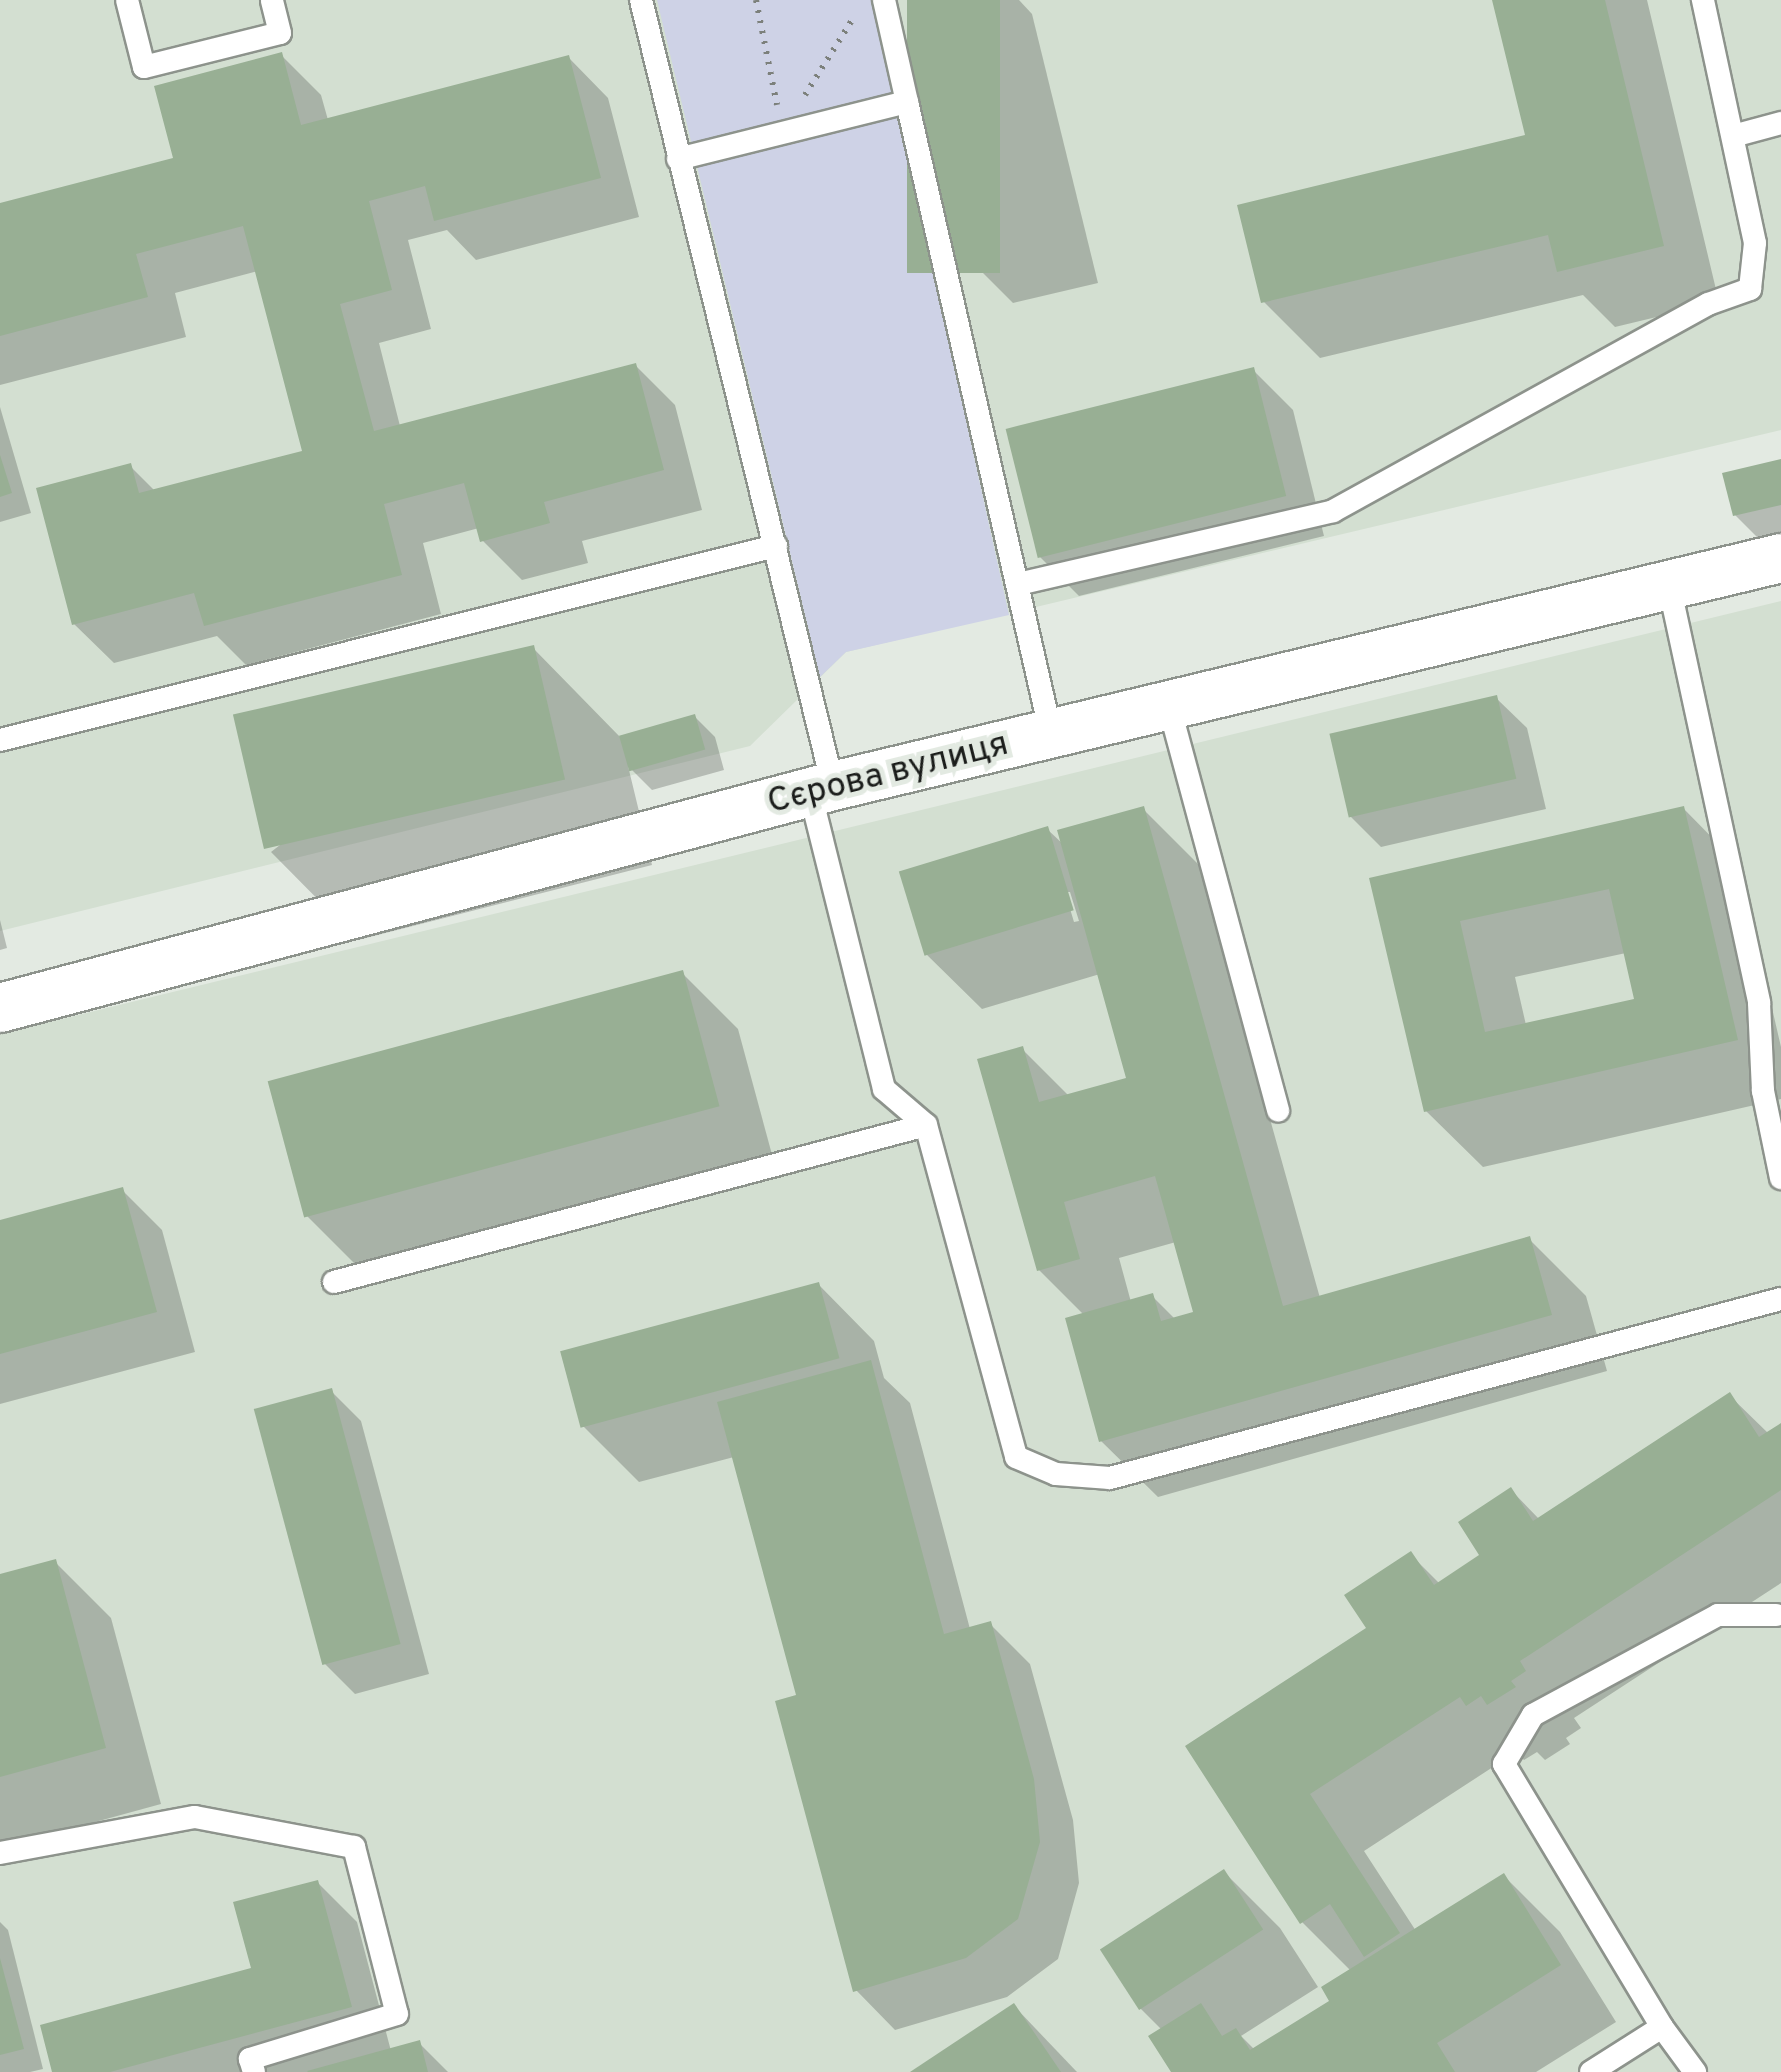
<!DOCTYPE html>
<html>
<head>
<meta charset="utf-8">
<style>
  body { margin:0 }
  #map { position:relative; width:1781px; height:2072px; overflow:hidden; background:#e3eae2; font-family:Overpass,sans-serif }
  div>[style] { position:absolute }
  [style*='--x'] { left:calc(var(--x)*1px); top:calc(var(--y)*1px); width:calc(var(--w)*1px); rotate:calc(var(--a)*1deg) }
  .built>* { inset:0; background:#d3dfd1 }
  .green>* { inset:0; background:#ced2e6 }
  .shadow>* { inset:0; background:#0003 }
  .building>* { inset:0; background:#98af94; transform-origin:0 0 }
  .path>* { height:6px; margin-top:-3px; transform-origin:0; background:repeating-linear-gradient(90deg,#7c807b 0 2.5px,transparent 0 10.5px) }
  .roads { filter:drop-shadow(2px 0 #8d938c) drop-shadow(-2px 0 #8d938c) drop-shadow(0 2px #8d938c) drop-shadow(0 -2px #8d938c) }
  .service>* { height:22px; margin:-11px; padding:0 11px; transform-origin:11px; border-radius:11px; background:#fff }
  .minor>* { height:48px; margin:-24px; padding:0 24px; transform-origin:24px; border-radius:24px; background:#fff }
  span { translate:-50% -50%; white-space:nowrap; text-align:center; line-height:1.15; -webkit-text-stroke:10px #e3eae2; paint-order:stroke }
  .street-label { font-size:35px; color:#1b1d1b }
</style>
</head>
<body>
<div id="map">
  <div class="built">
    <div style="clip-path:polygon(0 0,1781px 0,1781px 430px,846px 652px,750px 746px,0 931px)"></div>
    <div style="clip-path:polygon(1781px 601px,1781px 2072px,0 2072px,0 1034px)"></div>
  </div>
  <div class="green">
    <div style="clip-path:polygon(657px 0,873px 0,1009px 615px,846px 652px,820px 677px)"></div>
  </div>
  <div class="shadow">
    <div style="clip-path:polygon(909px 0,1019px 0,1032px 14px,1098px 283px,1013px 303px,973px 263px)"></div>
    <div style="clip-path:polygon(1495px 0,1647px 0,1719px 302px,1615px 327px,1583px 295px,1320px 358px,1264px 302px,1528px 137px)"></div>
    <div style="clip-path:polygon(281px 55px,321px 95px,328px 120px,569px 58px,608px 98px,639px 217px,476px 260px,447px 230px,408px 240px,431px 329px,379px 343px,400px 426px,635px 365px,675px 405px,702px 510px,582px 541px,588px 563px,522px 580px,482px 540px,479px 528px,423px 543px,441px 614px,246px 665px,217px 636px,114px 663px,74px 624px,130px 466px,156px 492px,305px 453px,258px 271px,175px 293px,186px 337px,0 385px,0 206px,176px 160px)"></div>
    <div style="clip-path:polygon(1253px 370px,1293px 410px,1324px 536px,1079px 596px,1039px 556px)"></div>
    <div style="clip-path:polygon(0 407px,31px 513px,0 522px)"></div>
    <div style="clip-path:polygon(1781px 461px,1781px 553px,1775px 555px,1735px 515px)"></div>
    <div style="clip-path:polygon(533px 648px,621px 738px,694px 716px,715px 737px,724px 770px,652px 790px,628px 766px,652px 865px,358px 940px,271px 852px)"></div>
    <div style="clip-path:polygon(1496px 698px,1527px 728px,1546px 809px,1381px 847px,1350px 816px)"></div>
    <div style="clip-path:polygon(evenodd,1683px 808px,1739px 865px,1781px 1047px,1781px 1099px,1483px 1167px,1426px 1111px,1372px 880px,1683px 808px,1626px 953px,1637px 1001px,1526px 1025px,1515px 977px,1626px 953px)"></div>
    <div style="clip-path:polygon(evenodd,1143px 809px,1199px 865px,1320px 1298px,1529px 1239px,1586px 1296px,1607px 1371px,1158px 1497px,1101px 1441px,1084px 1315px,1039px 1270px,1022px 1049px,1069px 1096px,1129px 1080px,1100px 974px,982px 1009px,925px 953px,1047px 829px,1064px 845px,1143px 809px,1065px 892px,1070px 892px,1079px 921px,1074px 922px,1065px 892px,1143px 809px,1176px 1242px,1196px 1314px,1175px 1319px,1152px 1296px,1131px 1302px,1119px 1258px,1176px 1242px)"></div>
    <div style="clip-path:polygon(0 920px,7px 948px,0 950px)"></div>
    <div style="clip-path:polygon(682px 973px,738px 1029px,774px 1162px,363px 1272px,307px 1216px)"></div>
    <div style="clip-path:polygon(122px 1190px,162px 1230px,195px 1352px,0 1404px,0 1223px)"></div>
    <div style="clip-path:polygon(818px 1284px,874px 1341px,884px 1378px,910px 1403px,970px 1629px,990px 1624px,1030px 1664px,1073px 1820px,1079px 1883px,1058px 1959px,1007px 1997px,895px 2030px,856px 1990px,799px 1697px,734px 1457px,639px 1482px,583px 1426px)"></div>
    <div style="clip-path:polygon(331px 1391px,361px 1421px,429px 1674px,355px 1694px,325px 1664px)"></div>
    <div style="clip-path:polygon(1730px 1396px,1769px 1434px,1781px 1426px,1781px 1583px,1574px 1718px,1581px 1728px,1566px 1738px,1570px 1744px,1545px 1760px,1537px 1752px,1524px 1760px,1516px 1752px,1364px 1851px,1416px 1931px,1504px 1876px,1560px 1932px,1616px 2022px,1536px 2072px,1174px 2072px,1162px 2030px,1140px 2008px,1224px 1872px,1280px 1928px,1318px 1987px,1241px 2036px,1255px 2050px,1332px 2001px,1351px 1971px,1302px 1922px,1188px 1747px,1369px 1629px,1410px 1554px,1440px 1584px,1483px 1556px,1511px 1490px,1540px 1520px)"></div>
    <div style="clip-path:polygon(55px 1562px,111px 1618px,161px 1804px,0 1848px,0 1577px)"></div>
    <div style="clip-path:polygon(317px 1882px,357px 1922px,391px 2051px,419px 2043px,448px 2072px,55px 2072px,254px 1970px)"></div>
    <div style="clip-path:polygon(0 1922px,8px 1930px,43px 2069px,30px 2072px,0 2072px)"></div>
    <div style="clip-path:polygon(1014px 2006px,1077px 2072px,915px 2072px)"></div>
  </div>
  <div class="building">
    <div style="left:907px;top:0;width:93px;height:273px"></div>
    <div style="clip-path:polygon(1492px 0,1605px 0,1664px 246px,1557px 272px,1548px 235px,1261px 303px,1237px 205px,1525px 135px)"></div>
    <div style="clip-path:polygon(282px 52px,301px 125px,569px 55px,601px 178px,434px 221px,425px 186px,369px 201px,392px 290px,340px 304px,374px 431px,636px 363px,664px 470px,544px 502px,550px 523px,480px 542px,464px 483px,384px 504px,402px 575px,204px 626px,194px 593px,72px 625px,36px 488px,131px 463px,139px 493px,302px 451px,243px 226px,136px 254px,148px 297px,0 336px,0 203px,173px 158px,154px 86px)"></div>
    <div style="left:1254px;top:367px;width:133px;height:256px;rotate:76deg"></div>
    <div style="clip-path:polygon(0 455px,12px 493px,0 497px)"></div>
    <div style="clip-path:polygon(1781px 459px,1781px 505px,1733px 516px,1722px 473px)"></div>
    <div style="left:534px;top:645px;width:138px;height:309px;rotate:77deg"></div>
    <div style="left:1497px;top:695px;width:86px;height:172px;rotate:77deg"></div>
    <div style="left:695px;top:714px;width:37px;height:79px;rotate:74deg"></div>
    <div style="clip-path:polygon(1144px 806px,1283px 1306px,1530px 1236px,1552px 1315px,1099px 1442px,1065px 1318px,1153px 1293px,1161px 1321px,1193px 1312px,1155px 1176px,1064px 1202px,1080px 1259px,1037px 1271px,977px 1059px,1023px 1046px,1039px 1102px,1126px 1078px,1057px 830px)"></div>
    <div style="clip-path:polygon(evenodd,1684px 806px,1738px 1040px,1424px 1112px,1369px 878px,1684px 806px,1609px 889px,1634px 999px,1485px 1032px,1460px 921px,1609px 889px)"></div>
    <div style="left:1048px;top:826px;width:88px;height:156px;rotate:73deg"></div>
    <div style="left:683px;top:970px;width:141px;height:430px;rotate:75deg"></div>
    <div style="clip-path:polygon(123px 1187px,157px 1312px,0 1354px,0 1220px)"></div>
    <div style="left:819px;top:1282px;width:79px;height:268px;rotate:75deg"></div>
    <div style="clip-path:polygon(871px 1360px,944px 1634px,991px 1621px,1034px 1779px,1040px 1842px,1018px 1919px,966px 1958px,853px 1992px,775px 1701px,796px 1695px,717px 1402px)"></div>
    <div style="left:332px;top:1388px;width:265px;height:81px;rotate:75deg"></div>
    <div style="clip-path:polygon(1730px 1392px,1759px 1437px,1781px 1423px,1781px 1490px,1520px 1661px,1526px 1671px,1511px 1681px,1516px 1687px,1487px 1705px,1481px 1696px,1466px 1706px,1460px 1697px,1310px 1794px,1400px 1933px,1364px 1957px,1330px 1904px,1300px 1924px,1185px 1746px,1366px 1628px,1344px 1595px,1411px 1551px,1434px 1585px,1479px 1555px,1458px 1522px,1511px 1487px,1533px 1521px)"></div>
    <div style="clip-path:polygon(56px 1559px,106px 1748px,0 1777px,0 1574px)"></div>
    <div style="left:1224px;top:1869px;width:72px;height:148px;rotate:57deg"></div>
    <div style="clip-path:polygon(1504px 1873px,1561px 1965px,1437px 2043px,1455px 2072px,1171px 2072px,1148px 2036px,1201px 2003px,1222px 2036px,1236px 2028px,1250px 2050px,1329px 2001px,1321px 1987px)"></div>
    <div style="clip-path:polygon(318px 1880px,352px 2007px,110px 2072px,52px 2072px,40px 2025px,251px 1968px,233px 1902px)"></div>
    <div style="clip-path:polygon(0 1958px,24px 2049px,0 2055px)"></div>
    <div style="clip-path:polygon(1014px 2003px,1061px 2072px,910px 2072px)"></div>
    <div style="clip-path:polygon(420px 2040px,428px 2072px,308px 2072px,307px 2071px)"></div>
  </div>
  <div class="path">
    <div style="--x:756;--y:0;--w:107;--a:78.7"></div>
    <div style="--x:805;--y:95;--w:92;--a:-57.9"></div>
  </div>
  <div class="roads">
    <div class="service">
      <div style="--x:127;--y:0;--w:69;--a:75.8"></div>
      <div style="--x:144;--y:67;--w:140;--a:-14"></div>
      <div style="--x:280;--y:33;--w:34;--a:-104"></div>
      <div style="--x:641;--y:0;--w:809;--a:76.27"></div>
      <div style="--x:884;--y:0;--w:105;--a:77.3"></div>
      <div style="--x:1733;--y:136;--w:50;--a:-15.2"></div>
      <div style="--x:678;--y:159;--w:236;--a:-14"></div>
      <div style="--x:907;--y:102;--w:648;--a:77.16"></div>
      <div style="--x:1018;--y:584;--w:323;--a:-13"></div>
      <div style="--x:1333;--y:511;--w:428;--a:-28.9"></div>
      <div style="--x:1708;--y:304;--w:45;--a:-19.7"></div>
      <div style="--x:1750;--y:289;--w:46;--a:-83.8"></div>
      <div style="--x:1755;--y:243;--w:249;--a:-102.1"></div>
      <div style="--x:1669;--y:585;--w:428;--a:77.8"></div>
      <div style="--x:1759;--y:1003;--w:88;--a:87.4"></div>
      <div style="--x:1763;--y:1091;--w:89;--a:78.3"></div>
      <div style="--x:1169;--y:706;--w:419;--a:74.9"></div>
      <div style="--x:0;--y:740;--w:800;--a:-14.04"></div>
      <div style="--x:810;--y:792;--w:306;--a:76"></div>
      <div style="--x:884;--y:1089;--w:55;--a:40.6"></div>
      <div style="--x:926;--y:1125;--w:344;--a:74.8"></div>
      <div style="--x:1016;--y:1457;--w:43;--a:23"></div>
      <div style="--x:1056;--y:1474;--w:54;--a:4.2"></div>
      <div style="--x:1110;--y:1478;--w:694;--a:-14.94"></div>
      <div style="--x:334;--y:1282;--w:612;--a:-14.85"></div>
      <div style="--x:0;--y:1853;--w:198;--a:-10.5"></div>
      <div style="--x:195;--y:1817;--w:162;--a:10.7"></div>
      <div style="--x:354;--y:1847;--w:172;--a:75.6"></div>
      <div style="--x:397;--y:2014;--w:154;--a:163"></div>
      <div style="--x:250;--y:2059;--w:14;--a:73"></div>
      <div style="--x:1662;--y:2027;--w:56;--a:53.7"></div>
      <div style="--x:1591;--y:2072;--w:84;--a:-32.4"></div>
      <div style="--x:1662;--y:2027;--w:307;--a:-121"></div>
      <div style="--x:1504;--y:1764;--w:57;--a:-59.4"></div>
      <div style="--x:1533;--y:1715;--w:210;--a:-28.4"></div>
      <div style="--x:1718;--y:1615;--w:58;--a:0"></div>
    </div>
    <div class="minor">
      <div style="--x:0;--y:1008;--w:862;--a:-14.92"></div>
      <div style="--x:833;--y:786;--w:975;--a:-13.52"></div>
    </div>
  </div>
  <div class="street-label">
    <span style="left:888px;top:774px;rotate:-14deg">Сєрова вулиця</span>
  </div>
</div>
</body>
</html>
